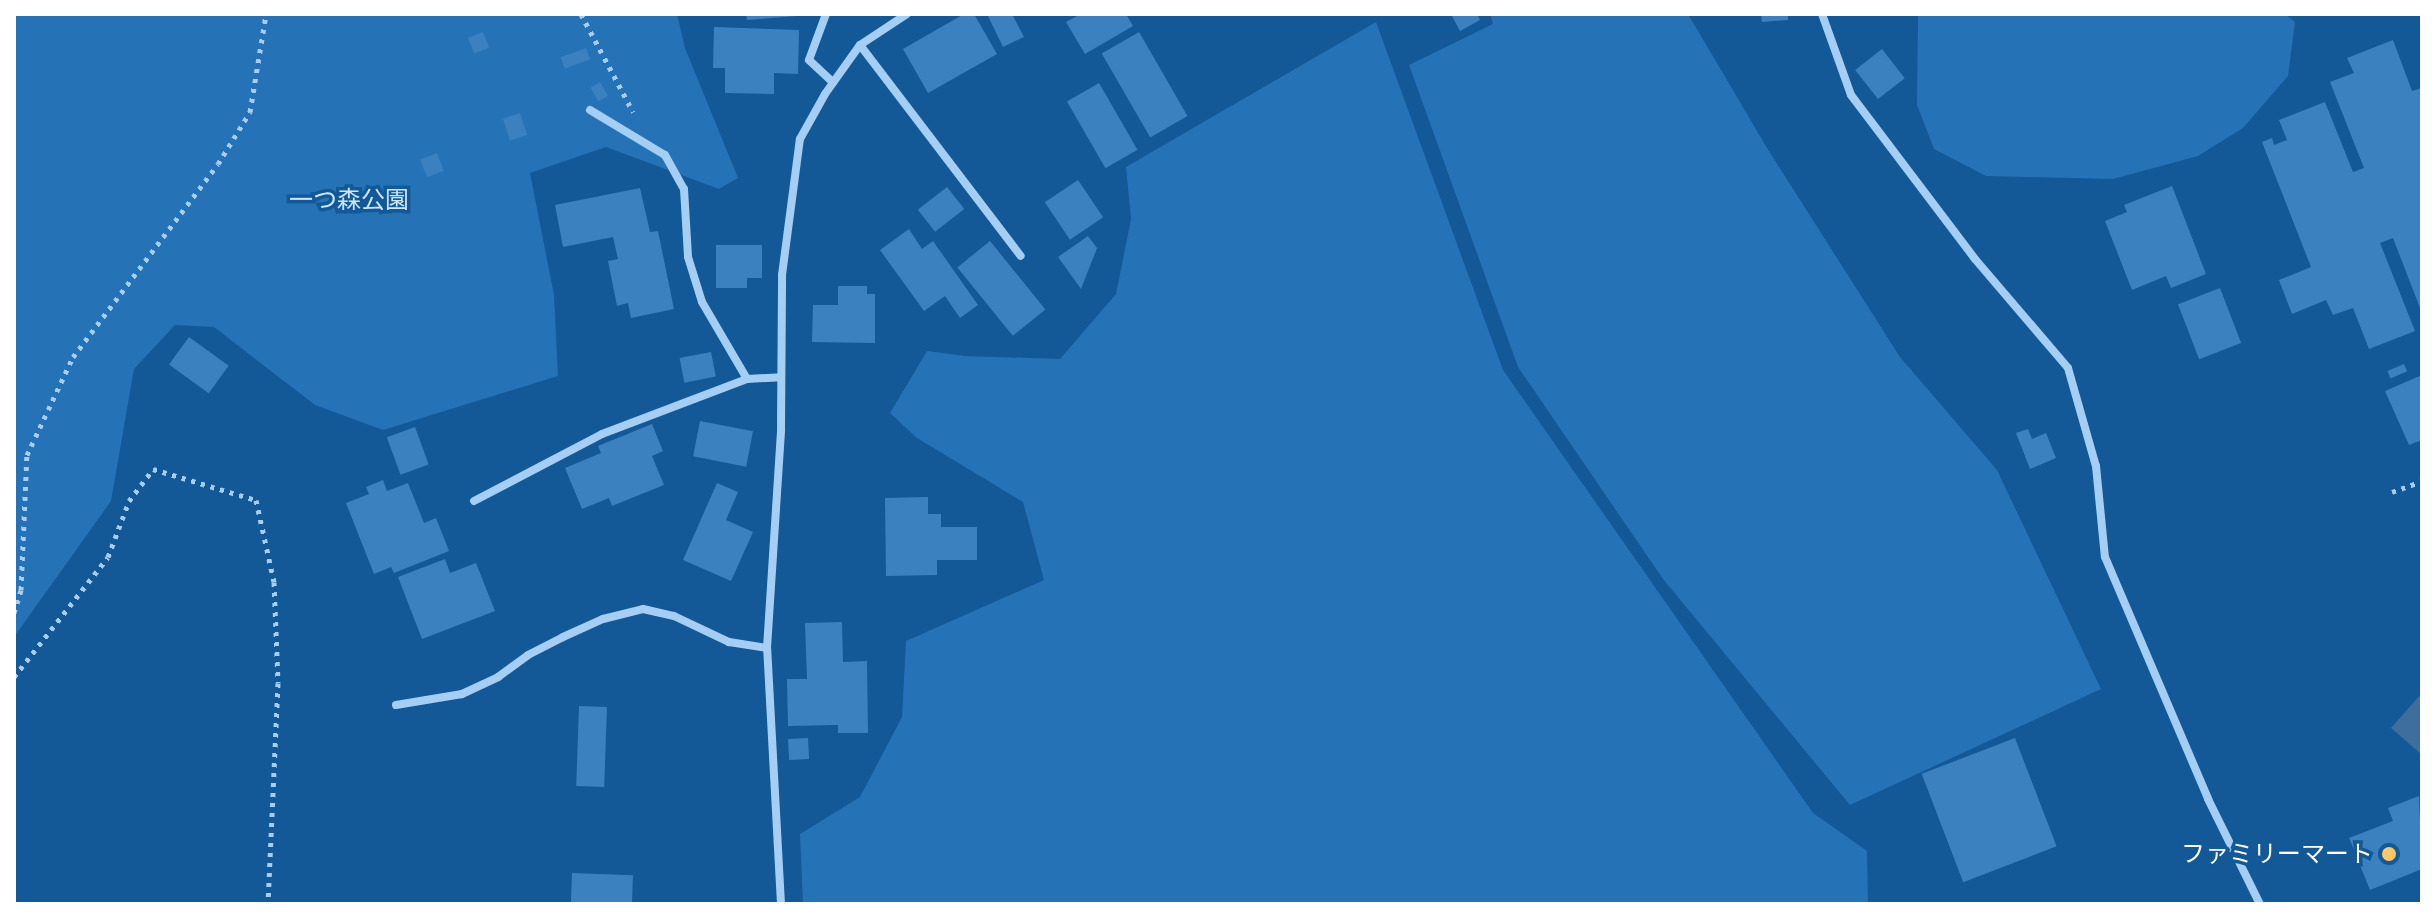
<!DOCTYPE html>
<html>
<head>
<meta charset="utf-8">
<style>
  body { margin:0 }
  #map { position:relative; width:2436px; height:918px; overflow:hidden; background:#135897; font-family:Raleway,"Noto Sans JP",sans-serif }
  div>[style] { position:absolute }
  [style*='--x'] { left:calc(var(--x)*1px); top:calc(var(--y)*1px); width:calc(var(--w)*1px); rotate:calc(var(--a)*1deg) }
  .green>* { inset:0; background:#2672b6 }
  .water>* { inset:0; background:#3e6e9b }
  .building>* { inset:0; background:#3c81bf; transform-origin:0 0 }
  .path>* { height:5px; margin-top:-2.5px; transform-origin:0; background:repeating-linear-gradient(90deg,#a4cef3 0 4px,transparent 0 10px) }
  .street>* { height:8px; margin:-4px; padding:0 4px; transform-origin:4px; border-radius:4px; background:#a4cef3 }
  .dots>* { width:22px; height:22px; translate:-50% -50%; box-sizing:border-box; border:4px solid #135897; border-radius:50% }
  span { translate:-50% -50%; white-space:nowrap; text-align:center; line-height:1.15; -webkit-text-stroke:7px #135897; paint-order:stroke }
  .park-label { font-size:24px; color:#cce6fd }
  .poi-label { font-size:24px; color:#fff }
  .right { translate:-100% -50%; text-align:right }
  .frame { position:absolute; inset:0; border:16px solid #fff; pointer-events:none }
</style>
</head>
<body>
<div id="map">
  <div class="green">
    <div style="clip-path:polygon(14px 14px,677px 14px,685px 48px,738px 178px,719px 189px,606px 147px,530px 173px,554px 295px,558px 376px,383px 430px,315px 405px,214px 327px,175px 325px,134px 369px,111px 501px,14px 637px)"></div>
    <div style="clip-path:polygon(1490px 14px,1688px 14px,1767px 148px,1900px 357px,1997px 470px,2101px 689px,1850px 805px,1663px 579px,1518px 367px,1409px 65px,1493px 24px)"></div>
    <div style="clip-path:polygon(1918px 14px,2285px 14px,2295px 22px,2288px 76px,2243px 128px,2198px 156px,2113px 179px,1986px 176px,1934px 149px,1917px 105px)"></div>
    <div style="clip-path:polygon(1376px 22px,1503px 370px,1813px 813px,1867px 851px,1868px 904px,803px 904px,800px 834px,860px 797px,902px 717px,906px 641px,1044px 580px,1023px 502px,917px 438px,890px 413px,927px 351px,965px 356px,1060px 359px,1116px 294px,1131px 219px,1126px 167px)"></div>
  </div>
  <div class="water">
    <div style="clip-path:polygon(2422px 693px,2422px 755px,2391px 728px)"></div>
  </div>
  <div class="building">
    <div style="clip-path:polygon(746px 14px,797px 14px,797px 16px,747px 20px)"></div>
    <div style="clip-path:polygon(964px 14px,974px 14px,997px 54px,928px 93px,903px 49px)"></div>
    <div style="clip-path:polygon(987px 14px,1012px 14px,1024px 37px,1003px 47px)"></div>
    <div style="clip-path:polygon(1081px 14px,1126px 14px,1133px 26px,1085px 54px,1066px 22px)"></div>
    <div style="clip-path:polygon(1456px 14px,1477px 14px,1480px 20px,1460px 31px,1452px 16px)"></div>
    <div style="clip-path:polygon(1761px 14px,1788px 14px,1788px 20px,1762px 22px)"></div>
    <div style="clip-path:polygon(714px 27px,799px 30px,798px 74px,774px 73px,774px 94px,725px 93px,725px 68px,713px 68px)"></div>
    <div style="left:483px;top:32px;width:17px;height:16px;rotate:69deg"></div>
    <div style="left:1139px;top:32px;width:97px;height:43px;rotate:60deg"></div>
    <div style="clip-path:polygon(2393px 40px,2412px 91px,2422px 88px,2422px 313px,2393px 238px,2380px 243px,2415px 331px,2369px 349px,2353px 308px,2333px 315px,2326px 300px,2292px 314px,2279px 280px,2311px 267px,2262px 142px,2272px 138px,2274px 145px,2287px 140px,2279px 120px,2325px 102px,2353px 172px,2364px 168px,2330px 82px,2354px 73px,2347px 58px)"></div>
    <div style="left:586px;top:48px;width:12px;height:27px;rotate:70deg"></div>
    <div style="left:1882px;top:49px;width:37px;height:34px;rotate:52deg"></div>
    <div style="left:600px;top:82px;width:16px;height:11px;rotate:60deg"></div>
    <div style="left:1099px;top:83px;width:77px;height:37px;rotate:60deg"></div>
    <div style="left:520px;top:113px;width:23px;height:18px;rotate:72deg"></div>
    <div style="left:437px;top:153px;width:19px;height:18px;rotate:69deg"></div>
    <div style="left:1078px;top:180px;width:45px;height:40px;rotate:56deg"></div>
    <div style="clip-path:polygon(2172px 186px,2206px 274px,2171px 288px,2166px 276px,2132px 290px,2105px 221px,2127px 212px,2124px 205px)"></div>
    <div style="left:947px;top:187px;width:28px;height:37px;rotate:52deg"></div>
    <div style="clip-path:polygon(640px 188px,650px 232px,658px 231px,674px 309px,631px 318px,628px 303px,617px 306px,608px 261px,618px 259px,613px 237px,563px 247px,555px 205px)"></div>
    <div style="clip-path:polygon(909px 229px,922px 249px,933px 241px,978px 305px,960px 318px,945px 296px,924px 311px,880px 250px)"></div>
    <div style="clip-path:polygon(1088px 236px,1097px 248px,1081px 289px,1058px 257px)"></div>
    <div style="left:990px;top:241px;width:88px;height:42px;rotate:51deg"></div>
    <div style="clip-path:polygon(716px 245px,762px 245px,762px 278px,747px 278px,747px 288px,716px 288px)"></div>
    <div style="clip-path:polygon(838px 286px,867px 286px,867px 294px,875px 294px,875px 343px,812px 342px,813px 305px,838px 305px)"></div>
    <div style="left:2220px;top:288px;width:59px;height:45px;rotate:69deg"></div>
    <div style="left:189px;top:337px;width:49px;height:34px;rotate:36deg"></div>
    <div style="left:711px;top:352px;width:25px;height:32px;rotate:79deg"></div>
    <div style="left:2404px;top:364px;width:8px;height:18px;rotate:67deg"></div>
    <div style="clip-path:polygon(2422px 375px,2422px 440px,2409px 445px,2385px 391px)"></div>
    <div style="left:700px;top:421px;width:54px;height:36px;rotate:11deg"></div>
    <div style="clip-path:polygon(652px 424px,663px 451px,652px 456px,664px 485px,612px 506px,609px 498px,582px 509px,565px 468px,601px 453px,598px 446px)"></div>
    <div style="left:415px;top:427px;width:40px;height:30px;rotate:70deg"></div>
    <div style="clip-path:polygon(2028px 429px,2032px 439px,2046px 433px,2056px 458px,2030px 469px,2016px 433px)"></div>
    <div style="clip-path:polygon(383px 480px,387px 491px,408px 483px,424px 523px,436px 518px,449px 551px,394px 573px,391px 567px,374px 574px,346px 503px,369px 494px,366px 487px)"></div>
    <div style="clip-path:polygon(717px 483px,738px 492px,726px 520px,753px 532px,731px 581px,683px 560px)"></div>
    <div style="clip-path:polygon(928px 497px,928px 514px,941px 514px,941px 527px,977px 527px,977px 560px,937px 560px,937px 575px,886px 576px,885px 498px)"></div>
    <div style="clip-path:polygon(445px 559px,450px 573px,476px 563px,495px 611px,422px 639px,398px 577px)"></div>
    <div style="clip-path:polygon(842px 622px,843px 662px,867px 661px,868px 733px,838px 733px,838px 725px,788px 726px,787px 679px,807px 679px,805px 623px)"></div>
    <div style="left:579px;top:706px;width:28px;height:80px;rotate:2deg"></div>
    <div style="left:808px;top:738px;width:21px;height:20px;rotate:87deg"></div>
    <div style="left:2015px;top:738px;width:116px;height:100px;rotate:69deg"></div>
    <div style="clip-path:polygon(2419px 796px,2422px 869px,2370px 890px,2349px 838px,2393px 821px,2388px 808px)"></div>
    <div style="left:572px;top:873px;width:61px;height:31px;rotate:2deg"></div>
  </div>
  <div class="path">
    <div style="--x:581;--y:14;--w:111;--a:62"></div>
    <div style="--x:2392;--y:492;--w:32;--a:-20"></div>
    <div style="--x:14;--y:613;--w:24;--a:-73"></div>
    <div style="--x:21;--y:590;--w:135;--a:-87.5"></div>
    <div style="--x:27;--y:455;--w:108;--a:-64.9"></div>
    <div style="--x:73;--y:357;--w:241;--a:-53.1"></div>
    <div style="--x:218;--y:164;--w:61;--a:-58.4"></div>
    <div style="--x:250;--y:112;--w:99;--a:-80.7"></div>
    <div style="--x:14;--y:677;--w:152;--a:-51.9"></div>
    <div style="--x:108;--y:557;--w:60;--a:-69.4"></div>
    <div style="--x:129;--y:501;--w:40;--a:-53"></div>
    <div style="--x:153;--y:469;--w:108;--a:16.8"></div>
    <div style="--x:256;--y:500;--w:84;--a:77.6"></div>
    <div style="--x:274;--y:582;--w:101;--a:87.7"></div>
    <div style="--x:278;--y:683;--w:221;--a:92.6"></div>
  </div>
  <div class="street">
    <div style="--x:826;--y:14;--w:49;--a:110.3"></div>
    <div style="--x:809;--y:60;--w:33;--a:43"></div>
    <div style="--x:1822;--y:14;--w:86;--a:70.3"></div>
    <div style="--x:1851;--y:95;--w:206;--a:52.9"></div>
    <div style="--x:1975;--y:259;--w:143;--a:49.5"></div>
    <div style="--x:2068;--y:368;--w:102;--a:74.1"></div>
    <div style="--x:2096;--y:466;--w:91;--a:84.4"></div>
    <div style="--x:2105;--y:557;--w:263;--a:66.9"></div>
    <div style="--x:2208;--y:799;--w:117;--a:63.7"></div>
    <div style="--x:860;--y:45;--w:265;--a:52.7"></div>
    <div style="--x:590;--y:110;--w:87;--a:31"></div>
    <div style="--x:665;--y:155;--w:39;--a:61"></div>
    <div style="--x:684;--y:189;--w:68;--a:86.6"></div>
    <div style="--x:688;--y:257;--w:47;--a:72.7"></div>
    <div style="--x:702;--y:302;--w:89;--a:59.7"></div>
    <div style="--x:474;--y:501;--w:144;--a:-27.6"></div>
    <div style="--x:602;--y:434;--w:155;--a:-20.8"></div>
    <div style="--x:747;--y:379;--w:34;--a:-3"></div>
    <div style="--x:396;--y:705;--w:67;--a:-9.5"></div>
    <div style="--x:462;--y:694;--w:40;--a:-25"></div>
    <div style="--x:498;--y:677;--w:37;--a:-36"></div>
    <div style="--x:528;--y:655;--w:39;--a:-27"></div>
    <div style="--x:563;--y:637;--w:44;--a:-24.2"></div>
    <div style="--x:603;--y:619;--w:41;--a:-14"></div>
    <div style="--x:643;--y:609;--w:32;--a:13"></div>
    <div style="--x:674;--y:616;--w:61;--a:25.3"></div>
    <div style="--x:729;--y:642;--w:38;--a:9"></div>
    <div style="--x:781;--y:904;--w:256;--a:-93.1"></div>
    <div style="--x:767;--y:648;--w:219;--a:-86.3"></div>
    <div style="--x:781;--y:429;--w:154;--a:-89.6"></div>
    <div style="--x:782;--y:275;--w:137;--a:-82.5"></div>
    <div style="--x:800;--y:139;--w:51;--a:-60.9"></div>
    <div style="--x:825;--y:94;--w:60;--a:-54.5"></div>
    <div style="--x:860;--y:45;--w:56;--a:-33.4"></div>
  </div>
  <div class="dots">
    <div style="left:2389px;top:854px;background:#ffc666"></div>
  </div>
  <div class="park-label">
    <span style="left:349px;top:200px">一つ森公園</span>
  </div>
  <div class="poi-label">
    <span class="right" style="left:2373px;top:854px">ファミリーマート</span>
  </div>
  <div class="frame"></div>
</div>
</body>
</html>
